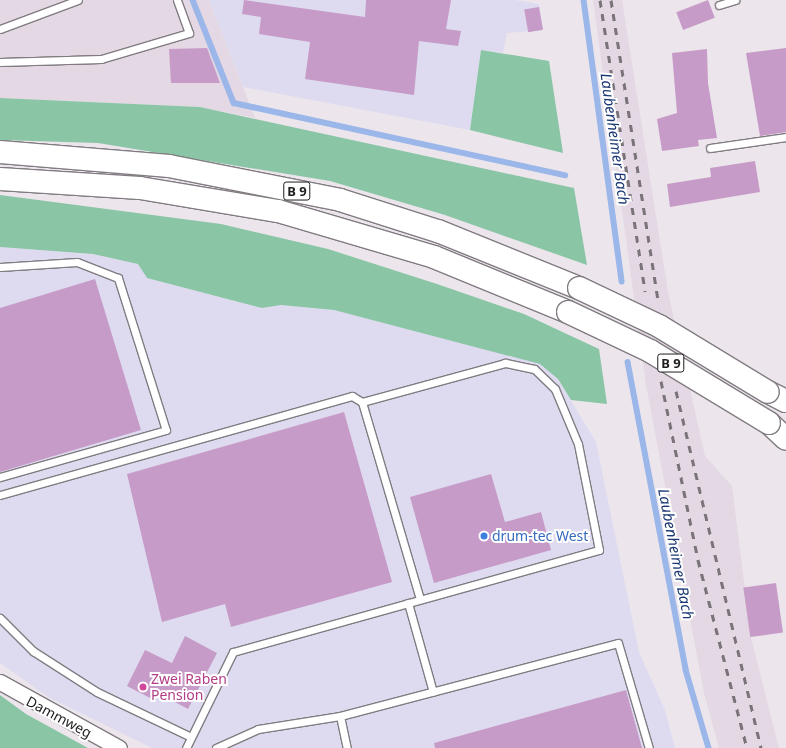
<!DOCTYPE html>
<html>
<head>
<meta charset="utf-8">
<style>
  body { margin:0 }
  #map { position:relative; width:786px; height:748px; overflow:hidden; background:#ece6ec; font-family:"Noto Sans",sans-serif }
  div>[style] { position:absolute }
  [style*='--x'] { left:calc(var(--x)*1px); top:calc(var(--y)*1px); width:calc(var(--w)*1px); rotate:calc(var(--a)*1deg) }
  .built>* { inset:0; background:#e3d8e3 }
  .industrial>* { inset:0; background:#dedbf1 }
  .green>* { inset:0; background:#8ac5a6 }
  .stream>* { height:5.5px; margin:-2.75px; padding:0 2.75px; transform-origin:2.75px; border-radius:2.75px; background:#9bb6e9 }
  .building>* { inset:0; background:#c79bc7; transform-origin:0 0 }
  .roads { filter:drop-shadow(1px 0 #817c81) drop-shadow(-1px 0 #817c81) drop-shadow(0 1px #817c81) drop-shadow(0 -1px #817c81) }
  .lane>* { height:7px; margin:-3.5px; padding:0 3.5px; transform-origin:3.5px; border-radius:3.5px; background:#fff }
  .street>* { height:15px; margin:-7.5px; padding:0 7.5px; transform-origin:7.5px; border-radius:7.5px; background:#fff }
  .highway>* { height:22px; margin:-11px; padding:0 11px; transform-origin:11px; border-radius:11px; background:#fff }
  .rail>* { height:3px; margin-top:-1.5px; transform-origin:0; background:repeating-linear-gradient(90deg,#787478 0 7px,transparent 0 14px) }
  .bridges { filter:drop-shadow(1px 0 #817c81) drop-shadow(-1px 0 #817c81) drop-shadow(0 1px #817c81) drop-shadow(0 -1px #817c81) }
  .highway-bridge>* { height:22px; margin:-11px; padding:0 11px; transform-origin:11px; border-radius:11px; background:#fff }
  .dots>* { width:11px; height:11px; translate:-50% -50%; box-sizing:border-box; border:2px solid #fff; border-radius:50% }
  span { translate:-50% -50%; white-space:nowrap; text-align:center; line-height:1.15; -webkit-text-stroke:4px #fff; paint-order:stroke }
  .shield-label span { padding:1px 3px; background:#fff; border:1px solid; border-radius:3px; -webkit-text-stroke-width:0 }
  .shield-label { font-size:13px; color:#1f1d1f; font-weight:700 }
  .shop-label { font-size:14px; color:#366cbe }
  .left { translate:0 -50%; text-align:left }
  .hotel-label { font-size:14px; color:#b23c85 }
  .street-label { font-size:14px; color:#1f1d1f }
  .water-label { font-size:15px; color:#1b3874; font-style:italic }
</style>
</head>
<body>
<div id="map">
  <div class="built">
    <div style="clip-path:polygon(0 0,209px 0,255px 118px,200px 107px,0 98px)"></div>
    <div style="clip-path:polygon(593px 0,622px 0,668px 292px,705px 456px,732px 486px,751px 638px,779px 748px,719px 748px,704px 693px,646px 385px)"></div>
  </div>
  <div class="industrial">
    <div style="clip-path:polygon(209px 0,515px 0,539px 4px,543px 30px,507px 33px,503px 53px,481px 50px,470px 130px,243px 87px)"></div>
    <div style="clip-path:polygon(0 247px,93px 254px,138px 264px,147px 278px,262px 308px,281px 305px,334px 310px,541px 364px,558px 379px,596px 442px,639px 652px,665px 710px,675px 748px,152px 748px,48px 697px,0 663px)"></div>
  </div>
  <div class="green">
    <div style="clip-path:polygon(481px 50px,549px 61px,563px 153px,470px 130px)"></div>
    <div style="clip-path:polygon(0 98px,200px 107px,574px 188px,587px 265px,445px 215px,330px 181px,98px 143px,0 140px)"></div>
    <div style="clip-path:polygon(0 195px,221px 224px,328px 249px,437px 284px,524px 314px,599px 349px,607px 404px,571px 400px,558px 379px,540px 364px,334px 310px,281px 305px,262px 308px,147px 278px,138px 264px,93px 254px,0 247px)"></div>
    <div style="clip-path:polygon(0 695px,26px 714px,88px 748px,0 748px)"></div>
  </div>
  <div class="stream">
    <div style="--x:193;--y:0;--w:111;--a:68.3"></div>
    <div style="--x:234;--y:103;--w:339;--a:12.3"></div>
    <div style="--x:584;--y:0;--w:284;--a:82.3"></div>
    <div style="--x:628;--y:362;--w:313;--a:79.3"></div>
    <div style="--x:686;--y:670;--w:81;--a:73.6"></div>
  </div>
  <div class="building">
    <div style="clip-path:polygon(244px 0,365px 17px,366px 0,451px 0,446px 29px,461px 31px,458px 46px,419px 41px,414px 95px,305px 79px,310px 42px,259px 34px,261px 17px,242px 14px)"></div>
    <div style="left:708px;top:0;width:19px;height:34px;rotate:69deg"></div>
    <div style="left:539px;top:7px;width:23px;height:15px;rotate:80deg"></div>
    <div style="clip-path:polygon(207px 48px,220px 83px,171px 83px,169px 49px)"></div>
    <div style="clip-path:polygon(786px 48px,786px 132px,760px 136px,746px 53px)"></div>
    <div style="clip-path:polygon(707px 49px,708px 83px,717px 138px,698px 140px,699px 146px,662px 151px,657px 119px,677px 113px,672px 53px)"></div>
    <div style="clip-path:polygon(755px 161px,760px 192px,670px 207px,667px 184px,711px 177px,710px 168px)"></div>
    <div style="clip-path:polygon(95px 279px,141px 430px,0 472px,0 308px)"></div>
    <div style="clip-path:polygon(344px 412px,392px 582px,231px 627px,225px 604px,162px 622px,127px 474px)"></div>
    <div style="clip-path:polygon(491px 474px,505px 522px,541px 512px,551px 550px,434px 583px,410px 497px)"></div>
    <div style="left:776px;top:583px;width:50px;height:33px;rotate:82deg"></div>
    <div style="clip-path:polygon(185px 636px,217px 653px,188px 709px,156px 692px,152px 699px,127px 686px,145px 650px,172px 663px)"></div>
    <div style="clip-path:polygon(626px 690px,642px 748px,435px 748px,434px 743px)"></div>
  </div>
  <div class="roads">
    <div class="lane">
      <div style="--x:719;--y:5;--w:17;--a:-17"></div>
      <div style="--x:0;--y:29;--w:83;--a:-20.4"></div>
      <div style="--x:0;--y:62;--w:101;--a:-1.7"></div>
      <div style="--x:101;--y:59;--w:92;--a:-16.5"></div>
      <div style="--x:189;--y:33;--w:35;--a:-110"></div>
      <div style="--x:710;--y:148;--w:77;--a:-8.2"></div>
      <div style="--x:0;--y:267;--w:77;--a:-3.7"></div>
      <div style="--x:77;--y:262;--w:44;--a:21.3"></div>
      <div style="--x:118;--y:278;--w:159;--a:72.5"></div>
      <div style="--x:166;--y:430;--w:173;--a:164.2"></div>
      <div style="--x:0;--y:495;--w:366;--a:-15.7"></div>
      <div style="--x:352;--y:396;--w:12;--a:31"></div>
      <div style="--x:408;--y:603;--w:92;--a:74.3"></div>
      <div style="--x:0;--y:618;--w:47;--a:45"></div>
      <div style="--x:33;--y:651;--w:76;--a:32.6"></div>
      <div style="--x:97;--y:692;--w:104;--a:25.6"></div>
      <div style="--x:340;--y:716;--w:33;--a:78"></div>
      <div style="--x:186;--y:748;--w:107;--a:-63.9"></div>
      <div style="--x:233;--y:652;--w:380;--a:-15.6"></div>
      <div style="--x:599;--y:550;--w:108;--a:-101.2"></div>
      <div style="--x:578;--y:444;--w:60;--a:-112.7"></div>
      <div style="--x:555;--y:389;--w:29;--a:-136"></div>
      <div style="--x:534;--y:369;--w:30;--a:-168"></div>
      <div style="--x:505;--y:363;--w:148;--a:164.7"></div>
      <div style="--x:362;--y:402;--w:205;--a:73.6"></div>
      <div style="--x:216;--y:748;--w:46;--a:-24.3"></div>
      <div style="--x:258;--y:729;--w:83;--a:-9"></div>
      <div style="--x:340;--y:716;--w:287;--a:-14.7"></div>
      <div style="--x:618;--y:643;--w:109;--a:73.6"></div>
    </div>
    <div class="street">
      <div style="--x:0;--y:682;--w:136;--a:29"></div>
    </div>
    <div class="highway">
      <div style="--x:0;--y:152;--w:170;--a:4.7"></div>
      <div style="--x:169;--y:166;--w:174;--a:11.2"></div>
      <div style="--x:340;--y:200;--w:103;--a:17.6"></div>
      <div style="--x:438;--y:231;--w:152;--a:22"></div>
      <div style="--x:0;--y:179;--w:140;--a:3.7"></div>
      <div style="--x:140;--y:188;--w:140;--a:9.5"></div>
      <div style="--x:278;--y:211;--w:163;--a:16.4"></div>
      <div style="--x:434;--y:257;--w:145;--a:22.3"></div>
      <div style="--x:768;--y:392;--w:20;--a:27"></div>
      <div style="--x:769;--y:423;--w:23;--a:43"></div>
    </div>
  </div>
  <div class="rail">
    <div style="--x:600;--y:0;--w:295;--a:81.2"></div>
    <div style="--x:611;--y:0;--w:303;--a:81.1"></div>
    <div style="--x:661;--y:381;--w:183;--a:78.3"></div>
    <div style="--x:698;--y:560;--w:194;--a:75.4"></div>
    <div style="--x:676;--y:391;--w:367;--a:76.6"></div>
  </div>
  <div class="bridges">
    <div class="highway-bridge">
      <div style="--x:579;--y:288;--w:89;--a:25.4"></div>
      <div style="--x:659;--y:326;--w:127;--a:31.2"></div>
      <div style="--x:568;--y:312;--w:91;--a:25.4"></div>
      <div style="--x:650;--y:351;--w:139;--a:31.2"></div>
    </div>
  </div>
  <div class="dots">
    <div style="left:484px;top:536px;background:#3f7fe0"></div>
    <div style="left:143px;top:687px;background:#d1479c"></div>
  </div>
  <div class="shield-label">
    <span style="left:297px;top:191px">B 9</span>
    <span style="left:671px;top:363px">B 9</span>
  </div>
  <div class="shop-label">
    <span class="left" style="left:492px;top:536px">drum-tec West</span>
  </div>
  <div class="hotel-label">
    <span class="left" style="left:151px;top:687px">Zwei Raben<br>Pension</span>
  </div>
  <div class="street-label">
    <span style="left:59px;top:717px;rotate:28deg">Dammweg</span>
  </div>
  <div class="water-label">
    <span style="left:615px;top:139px;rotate:82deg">Laubenheimer Bach</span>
    <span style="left:676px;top:554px;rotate:79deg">Laubenheimer Bach</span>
  </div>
</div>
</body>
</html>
